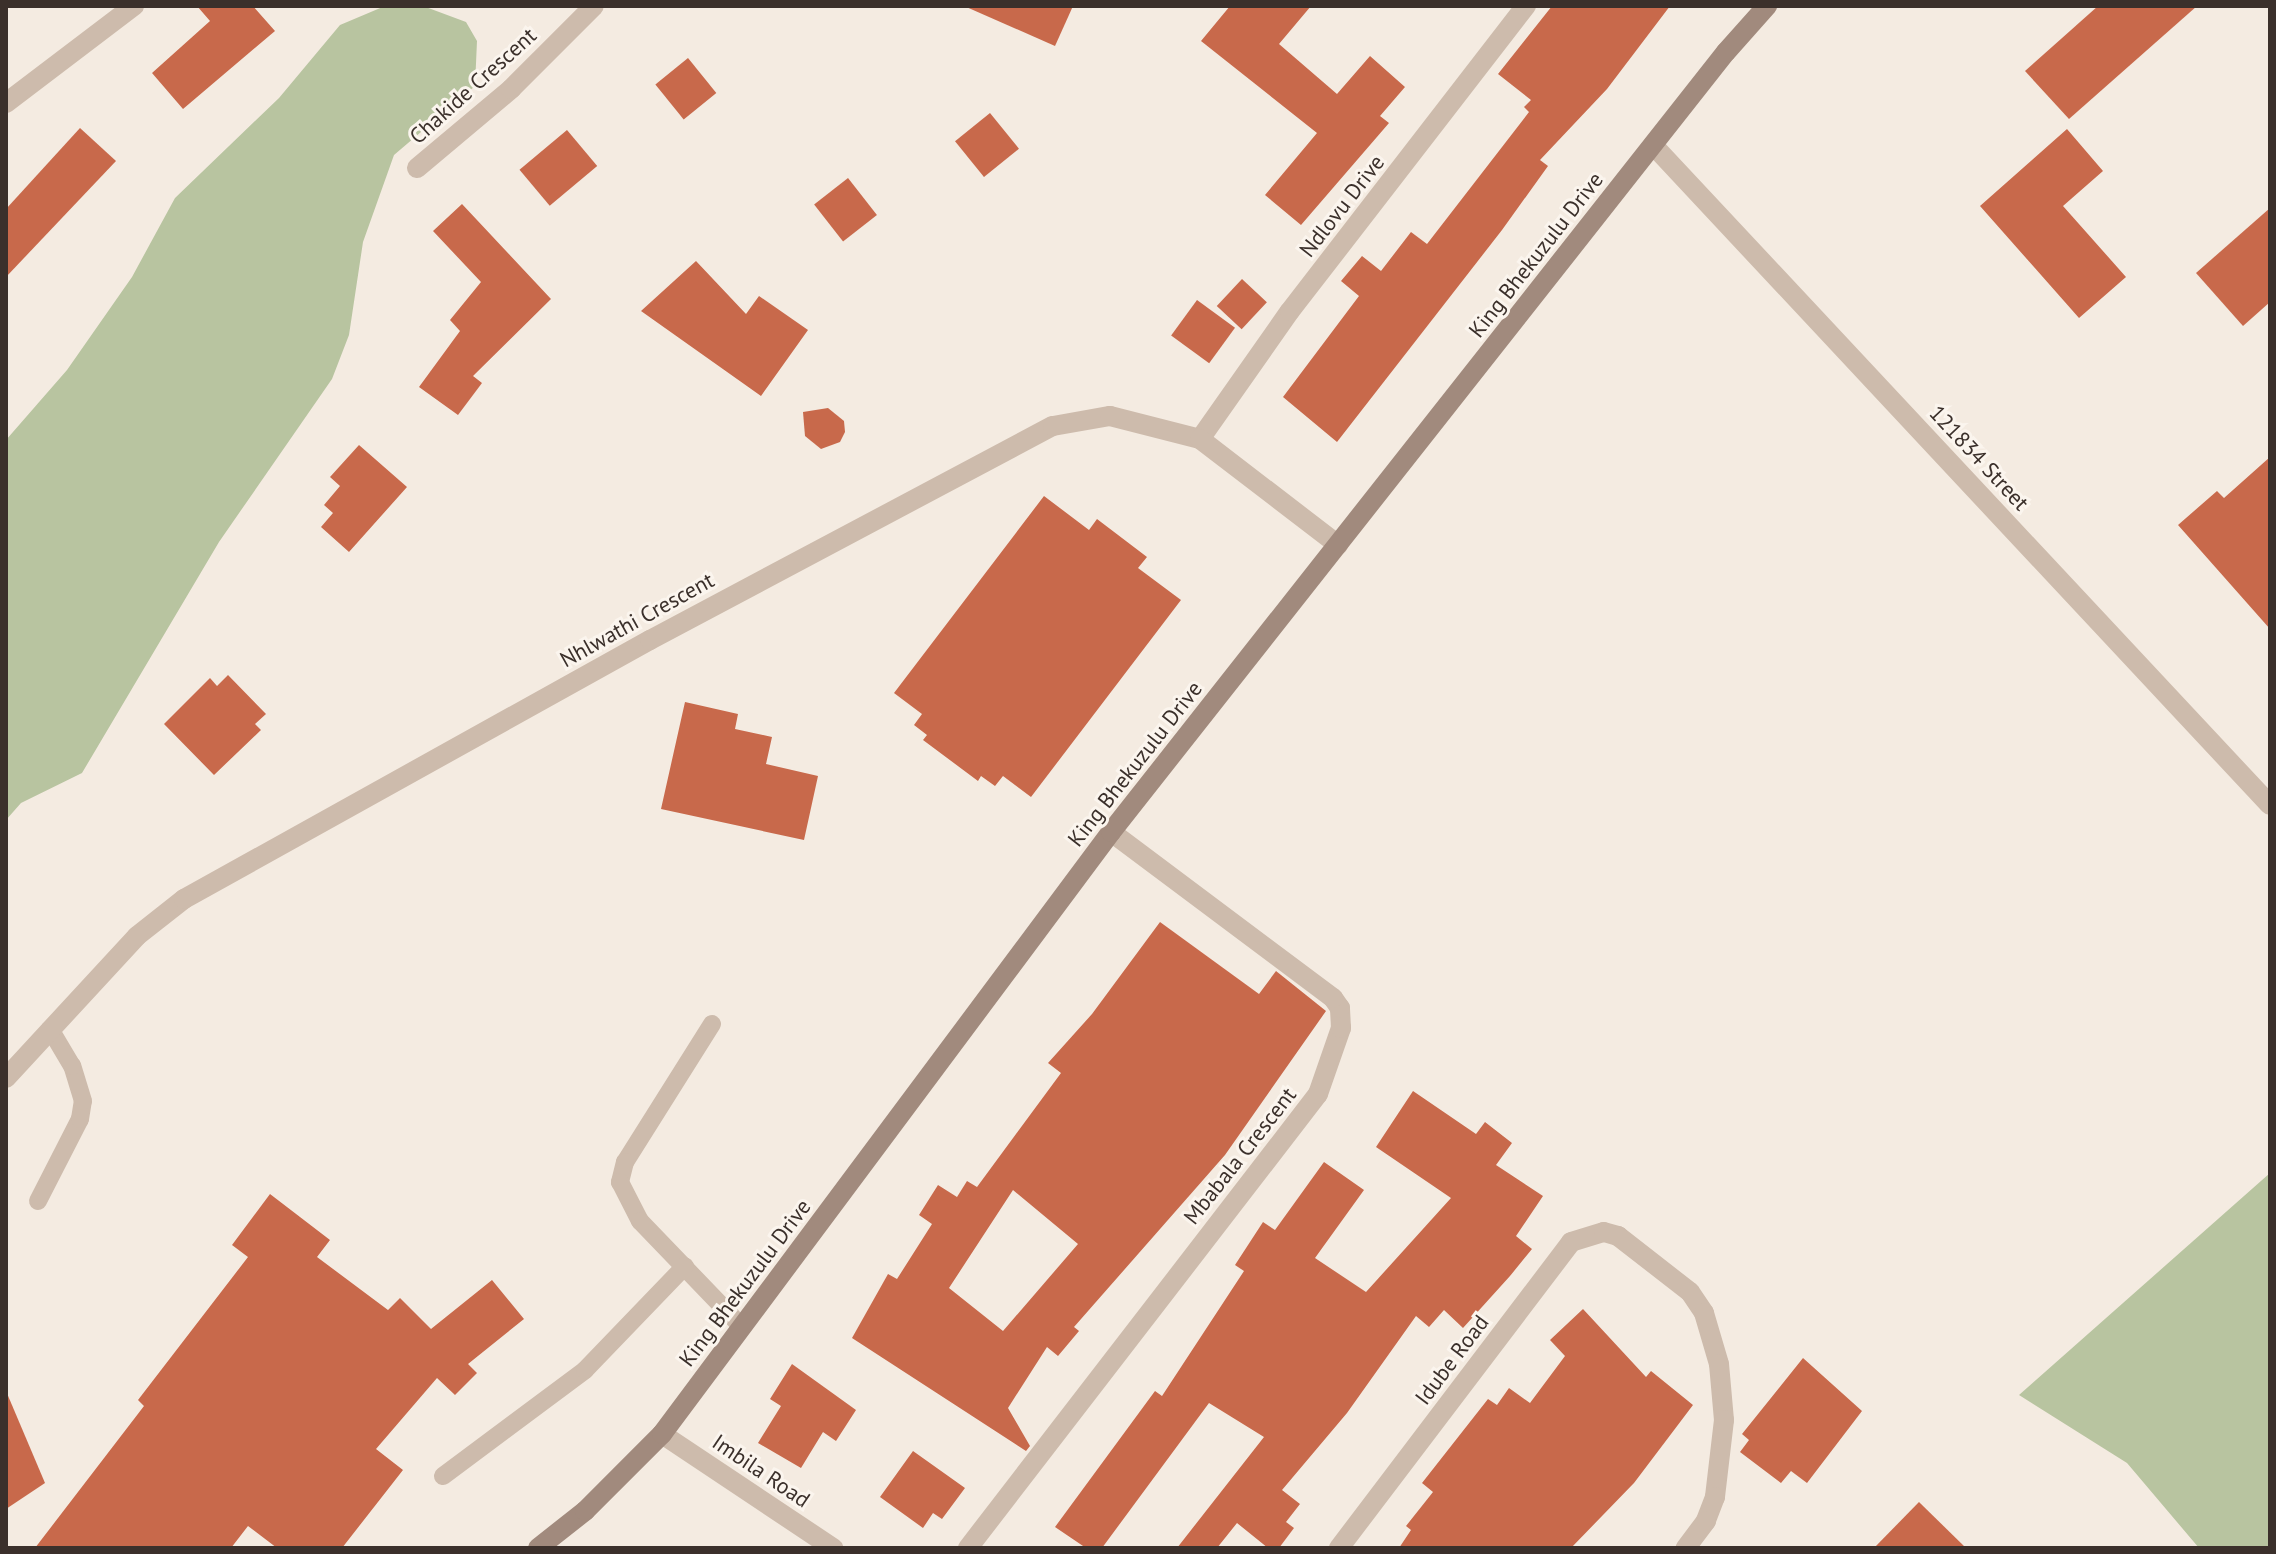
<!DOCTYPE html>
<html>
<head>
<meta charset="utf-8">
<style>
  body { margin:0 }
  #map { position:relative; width:2276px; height:1554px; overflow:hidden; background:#f4ebe1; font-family:"PT Sans",sans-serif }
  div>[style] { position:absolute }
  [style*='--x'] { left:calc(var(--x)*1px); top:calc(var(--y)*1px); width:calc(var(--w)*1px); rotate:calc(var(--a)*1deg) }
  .green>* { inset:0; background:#b8c4a0 }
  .building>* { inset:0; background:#c8694b; transform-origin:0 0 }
  .lane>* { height:18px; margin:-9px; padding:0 9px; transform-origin:9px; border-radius:9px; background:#cdbbac }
  .street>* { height:20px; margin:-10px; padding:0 10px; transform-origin:10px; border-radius:10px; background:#cdbbac }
  .secondary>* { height:20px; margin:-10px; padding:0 10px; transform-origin:10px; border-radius:10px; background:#a18a7d }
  span { translate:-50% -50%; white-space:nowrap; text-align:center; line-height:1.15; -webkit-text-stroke:6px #fbf5ee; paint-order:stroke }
  .street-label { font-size:22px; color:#3b302b }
  .frame { position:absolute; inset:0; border:8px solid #3b302b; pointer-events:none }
</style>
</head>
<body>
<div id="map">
  <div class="green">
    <div style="clip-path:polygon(385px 6px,423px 6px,466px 22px,477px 41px,475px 86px,394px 155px,363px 242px,349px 335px,332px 379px,219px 542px,82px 773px,21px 803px,6px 820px,6px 440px,67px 370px,132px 277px,175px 198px,279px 98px,340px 25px)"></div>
    <div style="clip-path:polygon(2270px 1173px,2270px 1548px,2199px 1548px,2127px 1463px,2019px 1395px)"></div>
  </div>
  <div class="building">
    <div style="clip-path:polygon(197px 6px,253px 6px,275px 31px,183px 109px,152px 73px,210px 21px)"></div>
    <div style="clip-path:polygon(964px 6px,1073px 6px,1055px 46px)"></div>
    <div style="clip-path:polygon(1230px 6px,1311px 6px,1279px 44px,1337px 94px,1370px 56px,1405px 87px,1380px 116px,1389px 123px,1301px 225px,1265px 195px,1317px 133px,1201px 41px)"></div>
    <div style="clip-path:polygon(1552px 6px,1670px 6px,1607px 89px,1540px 160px,1548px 166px,1502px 230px,1337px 442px,1283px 397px,1359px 296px,1341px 281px,1362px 256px,1381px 271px,1411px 232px,1427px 244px,1529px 112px,1524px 107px,1531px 100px,1498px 74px)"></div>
    <div style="clip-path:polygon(2098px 6px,2197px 6px,2069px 119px,2025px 71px)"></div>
    <div style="left:688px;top:58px;width:45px;height:42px;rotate:51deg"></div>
    <div style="left:990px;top:113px;width:46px;height:45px;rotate:51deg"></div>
    <div style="clip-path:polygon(80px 128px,116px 161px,6px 277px,6px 209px)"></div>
    <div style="clip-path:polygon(2067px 129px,2103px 171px,2063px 206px,2126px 277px,2079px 318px,1980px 206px)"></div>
    <div style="left:567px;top:130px;width:47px;height:62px;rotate:50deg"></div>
    <div style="left:848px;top:178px;width:47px;height:43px;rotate:52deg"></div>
    <div style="clip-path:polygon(462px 204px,551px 299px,473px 376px,482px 383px,458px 415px,419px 387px,460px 331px,450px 320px,481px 282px,433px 231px)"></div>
    <div style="clip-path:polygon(2270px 208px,2270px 302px,2243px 326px,2196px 273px)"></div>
    <div style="clip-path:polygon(696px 261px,746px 314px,759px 296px,808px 330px,761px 396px,641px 311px)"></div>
    <div style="left:1242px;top:279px;width:34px;height:37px;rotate:43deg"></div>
    <div style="left:1197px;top:300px;width:47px;height:44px;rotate:36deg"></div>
    <div style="clip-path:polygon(828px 408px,844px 421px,845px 432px,840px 442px,821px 449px,805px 436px,803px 412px)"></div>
    <div style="clip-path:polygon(359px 445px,407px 487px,349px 552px,321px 527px,333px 513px,324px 505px,340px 486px,330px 477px)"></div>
    <div style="clip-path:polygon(2270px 457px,2270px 629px,2178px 525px,2217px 491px,2224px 498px)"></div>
    <div style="clip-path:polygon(1044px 496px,1089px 530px,1097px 519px,1147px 557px,1138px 568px,1181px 600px,1031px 797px,1003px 776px,995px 786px,981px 776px,978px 781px,923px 740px,927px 735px,914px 725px,922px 714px,894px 693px)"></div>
    <div style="clip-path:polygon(228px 675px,266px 714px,255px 724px,261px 730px,214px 775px,164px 724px,210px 678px,217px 686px)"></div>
    <div style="clip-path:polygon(685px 702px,738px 714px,735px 729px,772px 737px,766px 764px,818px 776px,804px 840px,661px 809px)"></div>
    <div style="clip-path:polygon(evenodd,1160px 922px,1259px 994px,1276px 971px,1326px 1011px,1225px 1155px,1074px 1327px,1079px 1331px,1058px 1356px,1047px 1347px,1008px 1408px,1030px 1446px,1026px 1451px,852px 1338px,888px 1274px,897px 1279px,932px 1224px,919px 1215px,938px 1185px,957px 1197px,967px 1181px,977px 1187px,1061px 1073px,1048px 1063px,1092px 1014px,1160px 922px,1013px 1190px,1078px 1244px,1003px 1331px,949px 1288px,1013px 1190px)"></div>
    <div style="clip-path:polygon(1413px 1091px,1476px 1134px,1485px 1122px,1512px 1143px,1496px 1165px,1543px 1196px,1516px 1236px,1532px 1249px,1510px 1276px,1463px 1328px,1444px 1310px,1429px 1327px,1416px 1316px,1347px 1413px,1282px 1490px,1300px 1504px,1286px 1522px,1294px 1528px,1279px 1548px,1268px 1548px,1237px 1523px,1217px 1548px,1177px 1548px,1264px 1437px,1209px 1403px,1102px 1548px,1086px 1548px,1055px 1527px,1155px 1391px,1162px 1396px,1244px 1271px,1235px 1265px,1263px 1222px,1275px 1230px,1324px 1162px,1364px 1190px,1315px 1258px,1366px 1292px,1451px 1198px,1376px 1147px)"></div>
    <div style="clip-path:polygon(270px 1194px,330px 1240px,317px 1257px,388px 1310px,400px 1298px,431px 1329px,492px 1280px,524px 1319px,468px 1364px,477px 1373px,455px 1395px,437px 1378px,376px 1449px,403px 1470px,342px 1548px,277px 1548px,248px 1526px,231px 1548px,35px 1548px,144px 1406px,138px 1400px,248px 1257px,232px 1245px)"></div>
    <div style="clip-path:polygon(1583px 1309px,1646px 1377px,1651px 1371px,1693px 1405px,1634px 1483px,1571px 1548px,1399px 1548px,1411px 1530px,1406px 1526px,1433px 1492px,1422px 1483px,1488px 1399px,1497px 1405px,1509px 1388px,1530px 1403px,1565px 1356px,1550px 1340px)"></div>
    <div style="clip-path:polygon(1803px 1358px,1862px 1411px,1807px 1483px,1791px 1471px,1781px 1483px,1740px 1452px,1749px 1440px,1742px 1434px)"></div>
    <div style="clip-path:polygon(792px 1364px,856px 1410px,836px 1441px,823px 1432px,801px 1468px,758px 1443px,781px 1406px,770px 1399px)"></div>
    <div style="clip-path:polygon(6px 1391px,45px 1483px,6px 1509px)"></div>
    <div style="clip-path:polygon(913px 1451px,965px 1488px,942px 1519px,933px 1513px,923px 1528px,880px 1497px)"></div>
    <div style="clip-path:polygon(1919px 1502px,1966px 1548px,1874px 1548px)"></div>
  </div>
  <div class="lane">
    <div style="--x:712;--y:1024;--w:163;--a:122.2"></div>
    <div style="--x:625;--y:1162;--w:21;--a:104"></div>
    <div style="--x:620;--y:1182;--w:44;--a:62.9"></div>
    <div style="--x:640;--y:1221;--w:147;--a:46.1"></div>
    <div style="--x:38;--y:1201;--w:92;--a:-62.9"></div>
    <div style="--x:80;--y:1119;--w:18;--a:-81"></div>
    <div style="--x:83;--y:1101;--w:37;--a:-107"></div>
    <div style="--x:72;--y:1066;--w:43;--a:-120.7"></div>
    <div style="--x:443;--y:1476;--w:177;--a:-36.7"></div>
    <div style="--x:585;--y:1370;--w:144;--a:-46.1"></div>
  </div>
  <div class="street">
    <div style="--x:6;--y:103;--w:161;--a:-37.2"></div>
    <div style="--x:1653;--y:145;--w:903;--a:46.93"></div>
    <div style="--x:417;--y:168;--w:123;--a:-40"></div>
    <div style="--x:511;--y:89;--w:117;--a:-45"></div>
    <div style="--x:1200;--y:439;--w:156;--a:-54.9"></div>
    <div style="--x:1290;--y:311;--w:386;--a:-52.3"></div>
    <div style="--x:6;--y:1078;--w:193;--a:-47.3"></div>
    <div style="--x:137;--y:936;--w:60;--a:-38.2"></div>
    <div style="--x:184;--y:899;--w:533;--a:-29.07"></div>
    <div style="--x:650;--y:640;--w:456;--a:-28"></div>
    <div style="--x:1053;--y:426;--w:58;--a:-10"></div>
    <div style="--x:1110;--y:416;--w:93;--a:14.3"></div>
    <div style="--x:1200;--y:439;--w:174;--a:37.5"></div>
    <div style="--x:662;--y:1434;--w:206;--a:33.7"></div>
    <div style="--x:968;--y:1548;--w:573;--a:-52.37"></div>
    <div style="--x:1318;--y:1094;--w:70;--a:-70.8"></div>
    <div style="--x:1341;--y:1028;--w:20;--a:-93"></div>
    <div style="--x:1340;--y:1008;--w:12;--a:-125"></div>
    <div style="--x:1333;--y:998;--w:277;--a:-143.2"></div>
    <div style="--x:1339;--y:1548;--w:384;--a:-52.8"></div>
    <div style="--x:1571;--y:1242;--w:34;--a:-17"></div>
    <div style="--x:1604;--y:1232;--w:15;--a:16"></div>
    <div style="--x:1618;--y:1236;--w:91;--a:37.9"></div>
    <div style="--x:1690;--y:1292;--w:25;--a:56"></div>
    <div style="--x:1704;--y:1313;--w:53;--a:73.6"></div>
    <div style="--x:1719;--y:1364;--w:56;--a:84.9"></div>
    <div style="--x:1724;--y:1420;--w:78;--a:96.7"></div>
    <div style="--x:1715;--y:1497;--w:26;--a:111"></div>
    <div style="--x:1706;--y:1521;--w:34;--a:127"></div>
  </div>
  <div class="secondary">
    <div style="--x:538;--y:1548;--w:60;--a:-38.2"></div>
    <div style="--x:585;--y:1511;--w:109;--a:-45"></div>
    <div style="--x:662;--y:1434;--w:751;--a:-53.28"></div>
    <div style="--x:1111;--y:832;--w:993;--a:-51.75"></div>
    <div style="--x:1726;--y:52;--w:62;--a:-48.3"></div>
  </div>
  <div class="street-label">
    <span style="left:473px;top:86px;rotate:-42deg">Chakide Crescent</span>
    <span style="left:1342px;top:206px;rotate:-52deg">Ndlovu Drive</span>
    <span style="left:1536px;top:255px;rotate:-52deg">King Bhekuzulu Drive</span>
    <span style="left:1979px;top:458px;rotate:47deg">121834 Street</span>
    <span style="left:637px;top:620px;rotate:-29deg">Nhlwathi Crescent</span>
    <span style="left:1135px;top:764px;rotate:-52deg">King Bhekuzulu Drive</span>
    <span style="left:1240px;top:1156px;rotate:-52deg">Mbabala Crescent</span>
    <span style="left:745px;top:1283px;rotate:-53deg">King Bhekuzulu Drive</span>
    <span style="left:1452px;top:1360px;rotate:-53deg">Idube Road</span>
    <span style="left:761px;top:1471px;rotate:34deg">Imbila Road</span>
  </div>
  <div class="frame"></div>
</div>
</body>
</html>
